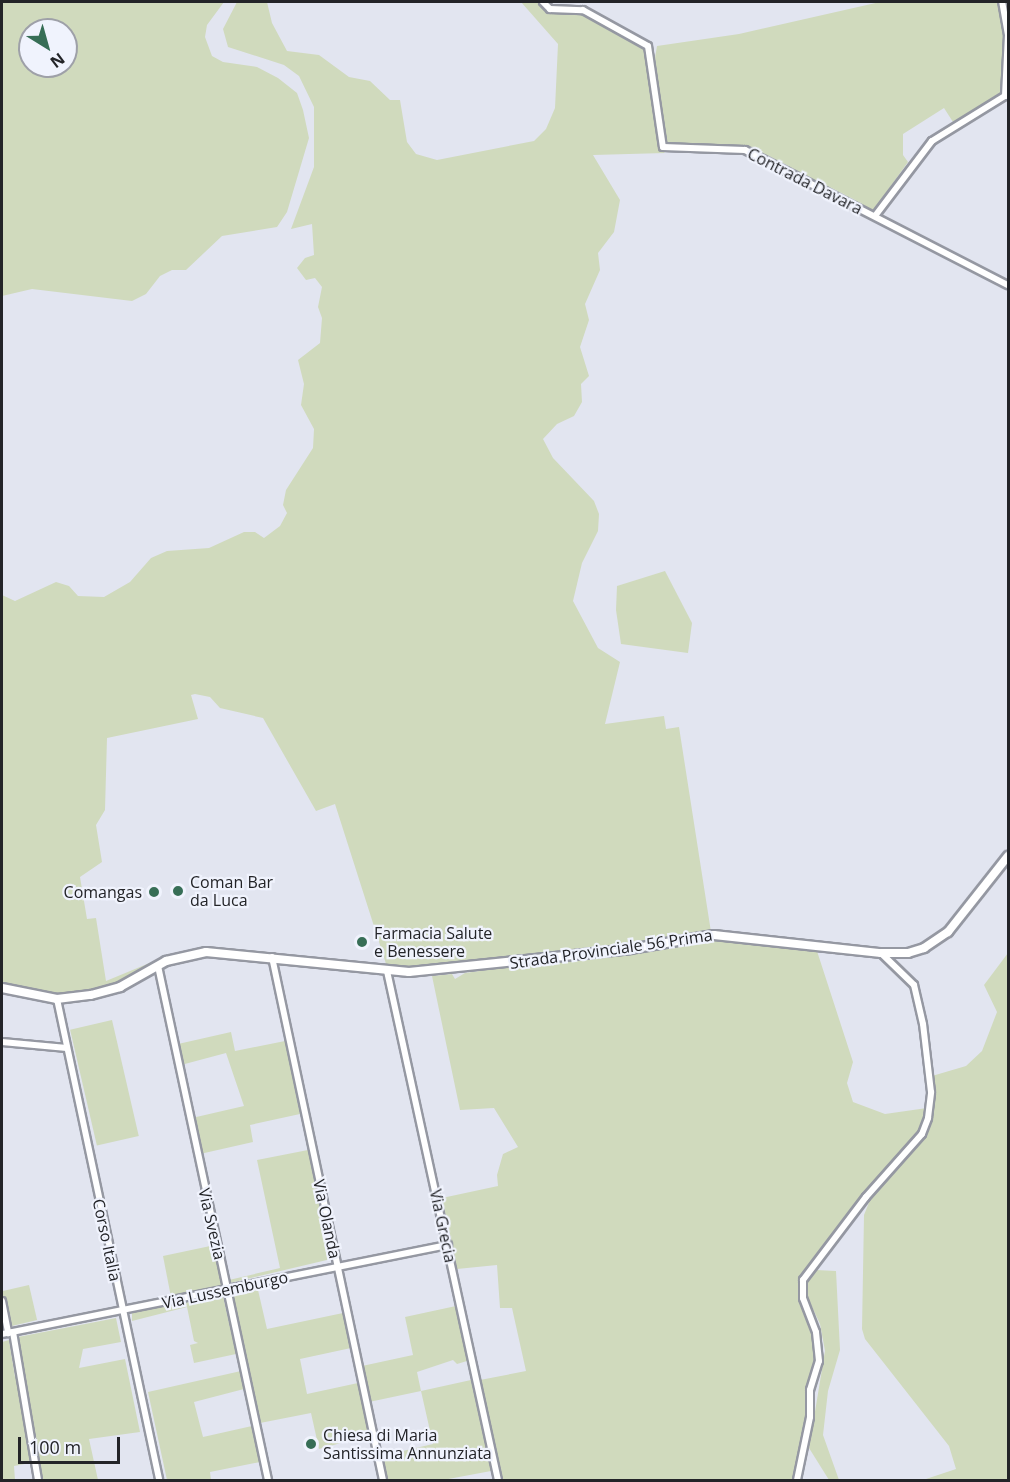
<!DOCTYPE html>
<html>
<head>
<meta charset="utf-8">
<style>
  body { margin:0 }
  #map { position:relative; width:1010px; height:1482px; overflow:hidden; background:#e2e5f0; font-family:"Open Sans",sans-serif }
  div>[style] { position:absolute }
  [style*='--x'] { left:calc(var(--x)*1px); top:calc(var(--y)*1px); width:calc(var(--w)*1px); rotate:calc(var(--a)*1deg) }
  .green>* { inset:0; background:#d0dabd; transform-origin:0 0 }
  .roads { filter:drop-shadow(2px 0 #9598a2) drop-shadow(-2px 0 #9598a2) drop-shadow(0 2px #9598a2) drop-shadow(0 -2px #9598a2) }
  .minor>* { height:6px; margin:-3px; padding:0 3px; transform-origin:3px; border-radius:3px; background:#fff }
  .tertiary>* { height:8px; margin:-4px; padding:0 4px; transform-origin:4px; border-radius:4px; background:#fff }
  .dots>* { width:16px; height:16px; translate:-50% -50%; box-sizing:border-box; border:3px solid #f0f3fd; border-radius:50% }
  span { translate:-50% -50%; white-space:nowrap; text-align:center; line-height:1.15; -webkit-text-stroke:4.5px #f0f3fd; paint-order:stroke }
  .street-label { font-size:16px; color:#232428 }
  .poi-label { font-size:16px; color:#232428 }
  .left { translate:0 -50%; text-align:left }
  .right { translate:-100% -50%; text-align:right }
  .frame { position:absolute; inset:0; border:3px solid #232428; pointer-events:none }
  .north { position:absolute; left:18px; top:18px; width:60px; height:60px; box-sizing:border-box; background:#f0f3fd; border:2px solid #9ea0a8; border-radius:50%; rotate:143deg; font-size:16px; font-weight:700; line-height:24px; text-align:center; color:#232428 }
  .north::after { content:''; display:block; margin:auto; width:21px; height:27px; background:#376e56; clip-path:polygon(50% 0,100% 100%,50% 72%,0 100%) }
  .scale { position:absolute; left:18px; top:1437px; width:102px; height:27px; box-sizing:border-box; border:3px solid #232428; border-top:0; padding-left:8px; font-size:18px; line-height:21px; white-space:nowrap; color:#232428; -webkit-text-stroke:4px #f0f3fd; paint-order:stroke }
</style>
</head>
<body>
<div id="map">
  <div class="green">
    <div style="clip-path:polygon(evenodd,2px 2px,224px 2px,207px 25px,205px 37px,212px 56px,223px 62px,257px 67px,278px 78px,297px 93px,303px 110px,309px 138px,287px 212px,277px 227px,222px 236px,186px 270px,172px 270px,160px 276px,146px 294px,132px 301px,32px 289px,2px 296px,2px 2px,30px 30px,66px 30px,66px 66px,30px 66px,30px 30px)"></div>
    <div style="clip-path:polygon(237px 2px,267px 2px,272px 23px,287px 51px,319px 55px,349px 77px,370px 81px,390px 100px,400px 100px,407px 142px,416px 154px,437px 160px,534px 141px,546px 129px,555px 108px,558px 44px,521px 2px,541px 2px,544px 8px,554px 12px,582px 12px,646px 47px,651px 58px,658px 146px,665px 153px,593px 155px,620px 200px,614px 232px,598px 253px,600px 270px,585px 304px,589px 320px,580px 347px,589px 376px,581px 384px,582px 402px,574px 416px,557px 424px,543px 439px,553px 458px,594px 501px,599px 514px,598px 531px,582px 563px,573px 601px,598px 648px,620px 662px,605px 724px,664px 716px,666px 729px,679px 727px,711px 932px,517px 958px,405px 969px,387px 967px,335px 804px,316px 811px,263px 718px,220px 708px,210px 697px,195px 694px,191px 695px,198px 719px,107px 738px,105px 810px,96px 825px,102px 862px,80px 877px,87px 919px,96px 918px,106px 981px,164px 957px,123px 981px,88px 991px,55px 994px,2px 984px,2px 595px,15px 601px,56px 582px,69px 586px,78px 596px,104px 597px,130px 582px,151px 558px,167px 551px,209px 548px,244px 532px,255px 532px,264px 538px,280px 526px,287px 513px,283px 505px,286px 490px,313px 448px,314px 429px,301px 405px,304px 384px,298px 360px,320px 343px,322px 318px,318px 307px,322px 287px,315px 278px,306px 280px,297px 268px,305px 258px,314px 255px,312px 224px,291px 229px,314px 167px,314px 107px,299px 76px,284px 65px,228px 47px,223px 29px)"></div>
    <div style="clip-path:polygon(880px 2px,999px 2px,1005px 33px,1002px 94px,953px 122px,944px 108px,903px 134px,903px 155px,908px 162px,873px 211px,746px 148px,672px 148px,664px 143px,655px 58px,657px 46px,739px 34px)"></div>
    <div style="clip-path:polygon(665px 571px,692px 623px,688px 653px,621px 644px,616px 610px,617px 586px)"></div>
    <div style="clip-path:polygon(715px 938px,816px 948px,853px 1062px,847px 1083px,853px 1102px,885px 1114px,927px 1108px,920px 1131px,863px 1196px,800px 1279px,800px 1300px,813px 1333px,816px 1360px,793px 1480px,502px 1480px,480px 1380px,526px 1371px,512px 1308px,500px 1308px,497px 1265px,457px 1269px,442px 1198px,498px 1186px,497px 1175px,503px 1154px,518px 1147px,494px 1108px,460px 1110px,432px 976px,452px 974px,455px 979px,465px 973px)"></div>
    <div style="clip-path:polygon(1008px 953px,1008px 1480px,923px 1480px,956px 1469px,949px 1446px,865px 1339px,862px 1329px,864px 1215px,872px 1195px,926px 1134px,933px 1109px,932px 1076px,966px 1066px,982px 1051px,997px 1012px,984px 985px)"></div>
    <div style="left:112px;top:1020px;width:119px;height:43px;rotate:77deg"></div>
    <div style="clip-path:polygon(231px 1032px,235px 1051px,285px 1041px,300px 1114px,250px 1125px,253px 1142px,200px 1154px,192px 1118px,244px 1106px,226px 1053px,181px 1065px,178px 1044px)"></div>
    <div style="clip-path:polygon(308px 1150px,331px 1259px,230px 1283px,229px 1280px,280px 1268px,257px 1160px)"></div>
    <div style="clip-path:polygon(215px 1245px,223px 1282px,220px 1287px,171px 1297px,163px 1256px)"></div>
    <div style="clip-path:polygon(816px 1270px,836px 1271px,840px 1350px,828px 1391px,823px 1435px,839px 1480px,829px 1480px,809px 1448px,825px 1351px,820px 1324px,806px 1294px,808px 1279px)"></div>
    <div style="left:29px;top:1285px;width:36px;height:28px;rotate:77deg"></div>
    <div style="clip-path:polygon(258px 1290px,267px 1329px,343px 1313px,351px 1348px,300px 1359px,307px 1394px,358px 1383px,370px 1435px,319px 1449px,311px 1413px,260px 1423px,231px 1296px)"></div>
    <div style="clip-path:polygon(223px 1296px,236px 1354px,194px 1363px,190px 1345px,198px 1343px,194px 1341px,187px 1307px,132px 1321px,132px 1312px)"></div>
    <div style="clip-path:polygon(456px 1306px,467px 1361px,457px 1364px,453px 1360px,417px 1372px,421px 1391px,471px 1380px,491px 1471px,443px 1480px,387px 1480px,381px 1456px,433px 1444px,421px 1391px,369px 1402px,362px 1366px,413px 1355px,405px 1317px)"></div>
    <div style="clip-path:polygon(116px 1318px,121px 1342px,83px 1349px,79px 1368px,125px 1359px,140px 1432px,89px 1439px,98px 1480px,42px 1480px,18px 1337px)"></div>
    <div style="clip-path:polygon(9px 1340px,15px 1377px,20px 1377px,30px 1463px,14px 1466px,15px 1480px,2px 1480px,2px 1342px)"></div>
    <div style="clip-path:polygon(241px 1371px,244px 1389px,194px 1402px,203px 1437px,252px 1426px,260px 1462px,210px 1472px,211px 1480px,167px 1480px,148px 1392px)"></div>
  </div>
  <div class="roads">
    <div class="minor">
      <div style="--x:543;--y:2;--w:10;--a:45"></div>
      <div style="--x:550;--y:9;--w:33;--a:2"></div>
      <div style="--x:583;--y:10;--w:74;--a:29"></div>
      <div style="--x:648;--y:46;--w:102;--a:81.6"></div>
      <div style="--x:663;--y:147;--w:82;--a:2.1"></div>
      <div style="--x:745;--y:150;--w:296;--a:27.2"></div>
      <div style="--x:875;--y:216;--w:94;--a:-52.8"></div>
      <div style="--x:932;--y:141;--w:86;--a:-31.7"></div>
      <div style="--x:1005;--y:96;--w:61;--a:-87.2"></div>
      <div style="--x:1008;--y:35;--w:34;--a:-100"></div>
      <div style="--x:272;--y:957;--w:535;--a:78.02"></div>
      <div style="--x:158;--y:966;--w:526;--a:77.92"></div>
      <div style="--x:387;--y:971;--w:521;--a:77.7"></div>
      <div style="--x:57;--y:999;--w:492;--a:78"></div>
      <div style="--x:2;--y:1042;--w:65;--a:5.3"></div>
      <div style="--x:2;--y:1301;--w:33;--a:79"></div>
      <div style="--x:13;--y:1332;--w:150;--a:80.4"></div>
      <div style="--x:2;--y:1334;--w:455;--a:-11.3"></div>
      <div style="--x:797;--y:1480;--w:64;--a:-78.3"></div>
      <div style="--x:810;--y:1417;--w:27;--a:-90"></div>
      <div style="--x:810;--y:1390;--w:30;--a:-73"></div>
      <div style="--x:819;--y:1361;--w:29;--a:-96"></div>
      <div style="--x:816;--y:1332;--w:36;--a:-111"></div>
      <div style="--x:803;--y:1298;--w:18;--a:-90"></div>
      <div style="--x:803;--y:1280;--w:104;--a:-52.8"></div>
      <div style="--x:866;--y:1197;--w:84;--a:-48.4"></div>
      <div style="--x:922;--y:1134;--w:17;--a:-69"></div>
      <div style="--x:928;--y:1118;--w:26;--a:-83"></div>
      <div style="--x:931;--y:1092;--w:68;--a:-96.7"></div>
      <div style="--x:923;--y:1024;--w:40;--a:-103"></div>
      <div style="--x:914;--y:985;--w:46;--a:-135.9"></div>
    </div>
    <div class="tertiary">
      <div style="--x:2;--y:988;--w:56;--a:11.3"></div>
      <div style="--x:57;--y:999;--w:34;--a:-7"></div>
      <div style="--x:91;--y:995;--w:30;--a:-15"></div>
      <div style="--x:120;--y:987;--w:53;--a:-29.5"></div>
      <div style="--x:166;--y:961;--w:41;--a:-12.7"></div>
      <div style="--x:206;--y:952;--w:204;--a:5.6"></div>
      <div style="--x:409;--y:972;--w:222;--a:-5.9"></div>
      <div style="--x:630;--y:949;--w:85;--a:-9.5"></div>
      <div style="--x:714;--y:935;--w:168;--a:6.2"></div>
      <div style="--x:881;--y:953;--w:27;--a:0"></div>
      <div style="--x:908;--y:953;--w:17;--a:-17"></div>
      <div style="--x:924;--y:948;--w:29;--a:-34"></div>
      <div style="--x:948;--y:932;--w:97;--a:-51.7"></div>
    </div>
  </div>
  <div class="dots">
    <div style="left:178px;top:891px;background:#376e56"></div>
    <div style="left:154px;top:892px;background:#376e56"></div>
    <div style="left:362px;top:942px;background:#376e56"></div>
    <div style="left:311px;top:1444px;background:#376e56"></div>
  </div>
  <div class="street-label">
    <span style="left:805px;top:181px;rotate:27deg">Contrada Davara</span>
    <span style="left:611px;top:949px;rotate:-8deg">Strada Provinciale 56 Prima</span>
    <span style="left:327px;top:1219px;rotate:78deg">Via Olanda</span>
    <span style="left:212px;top:1224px;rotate:77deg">Via Svezia</span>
    <span style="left:443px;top:1226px;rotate:78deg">Via Grecia</span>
    <span style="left:107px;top:1240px;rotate:78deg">Corso Italia</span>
    <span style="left:225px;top:1290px;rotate:-12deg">Via Lussemburgo</span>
  </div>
  <div class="poi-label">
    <span class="left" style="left:190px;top:891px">Coman Bar<br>da Luca</span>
    <span class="right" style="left:142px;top:892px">Comangas</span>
    <span class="left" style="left:374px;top:942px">Farmacia Salute<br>e Benessere</span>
    <span class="left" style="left:323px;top:1444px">Chiesa di Maria<br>Santissima Annunziata</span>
  </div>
  <div class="frame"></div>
  <div class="north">N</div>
  <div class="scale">100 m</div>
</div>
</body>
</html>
